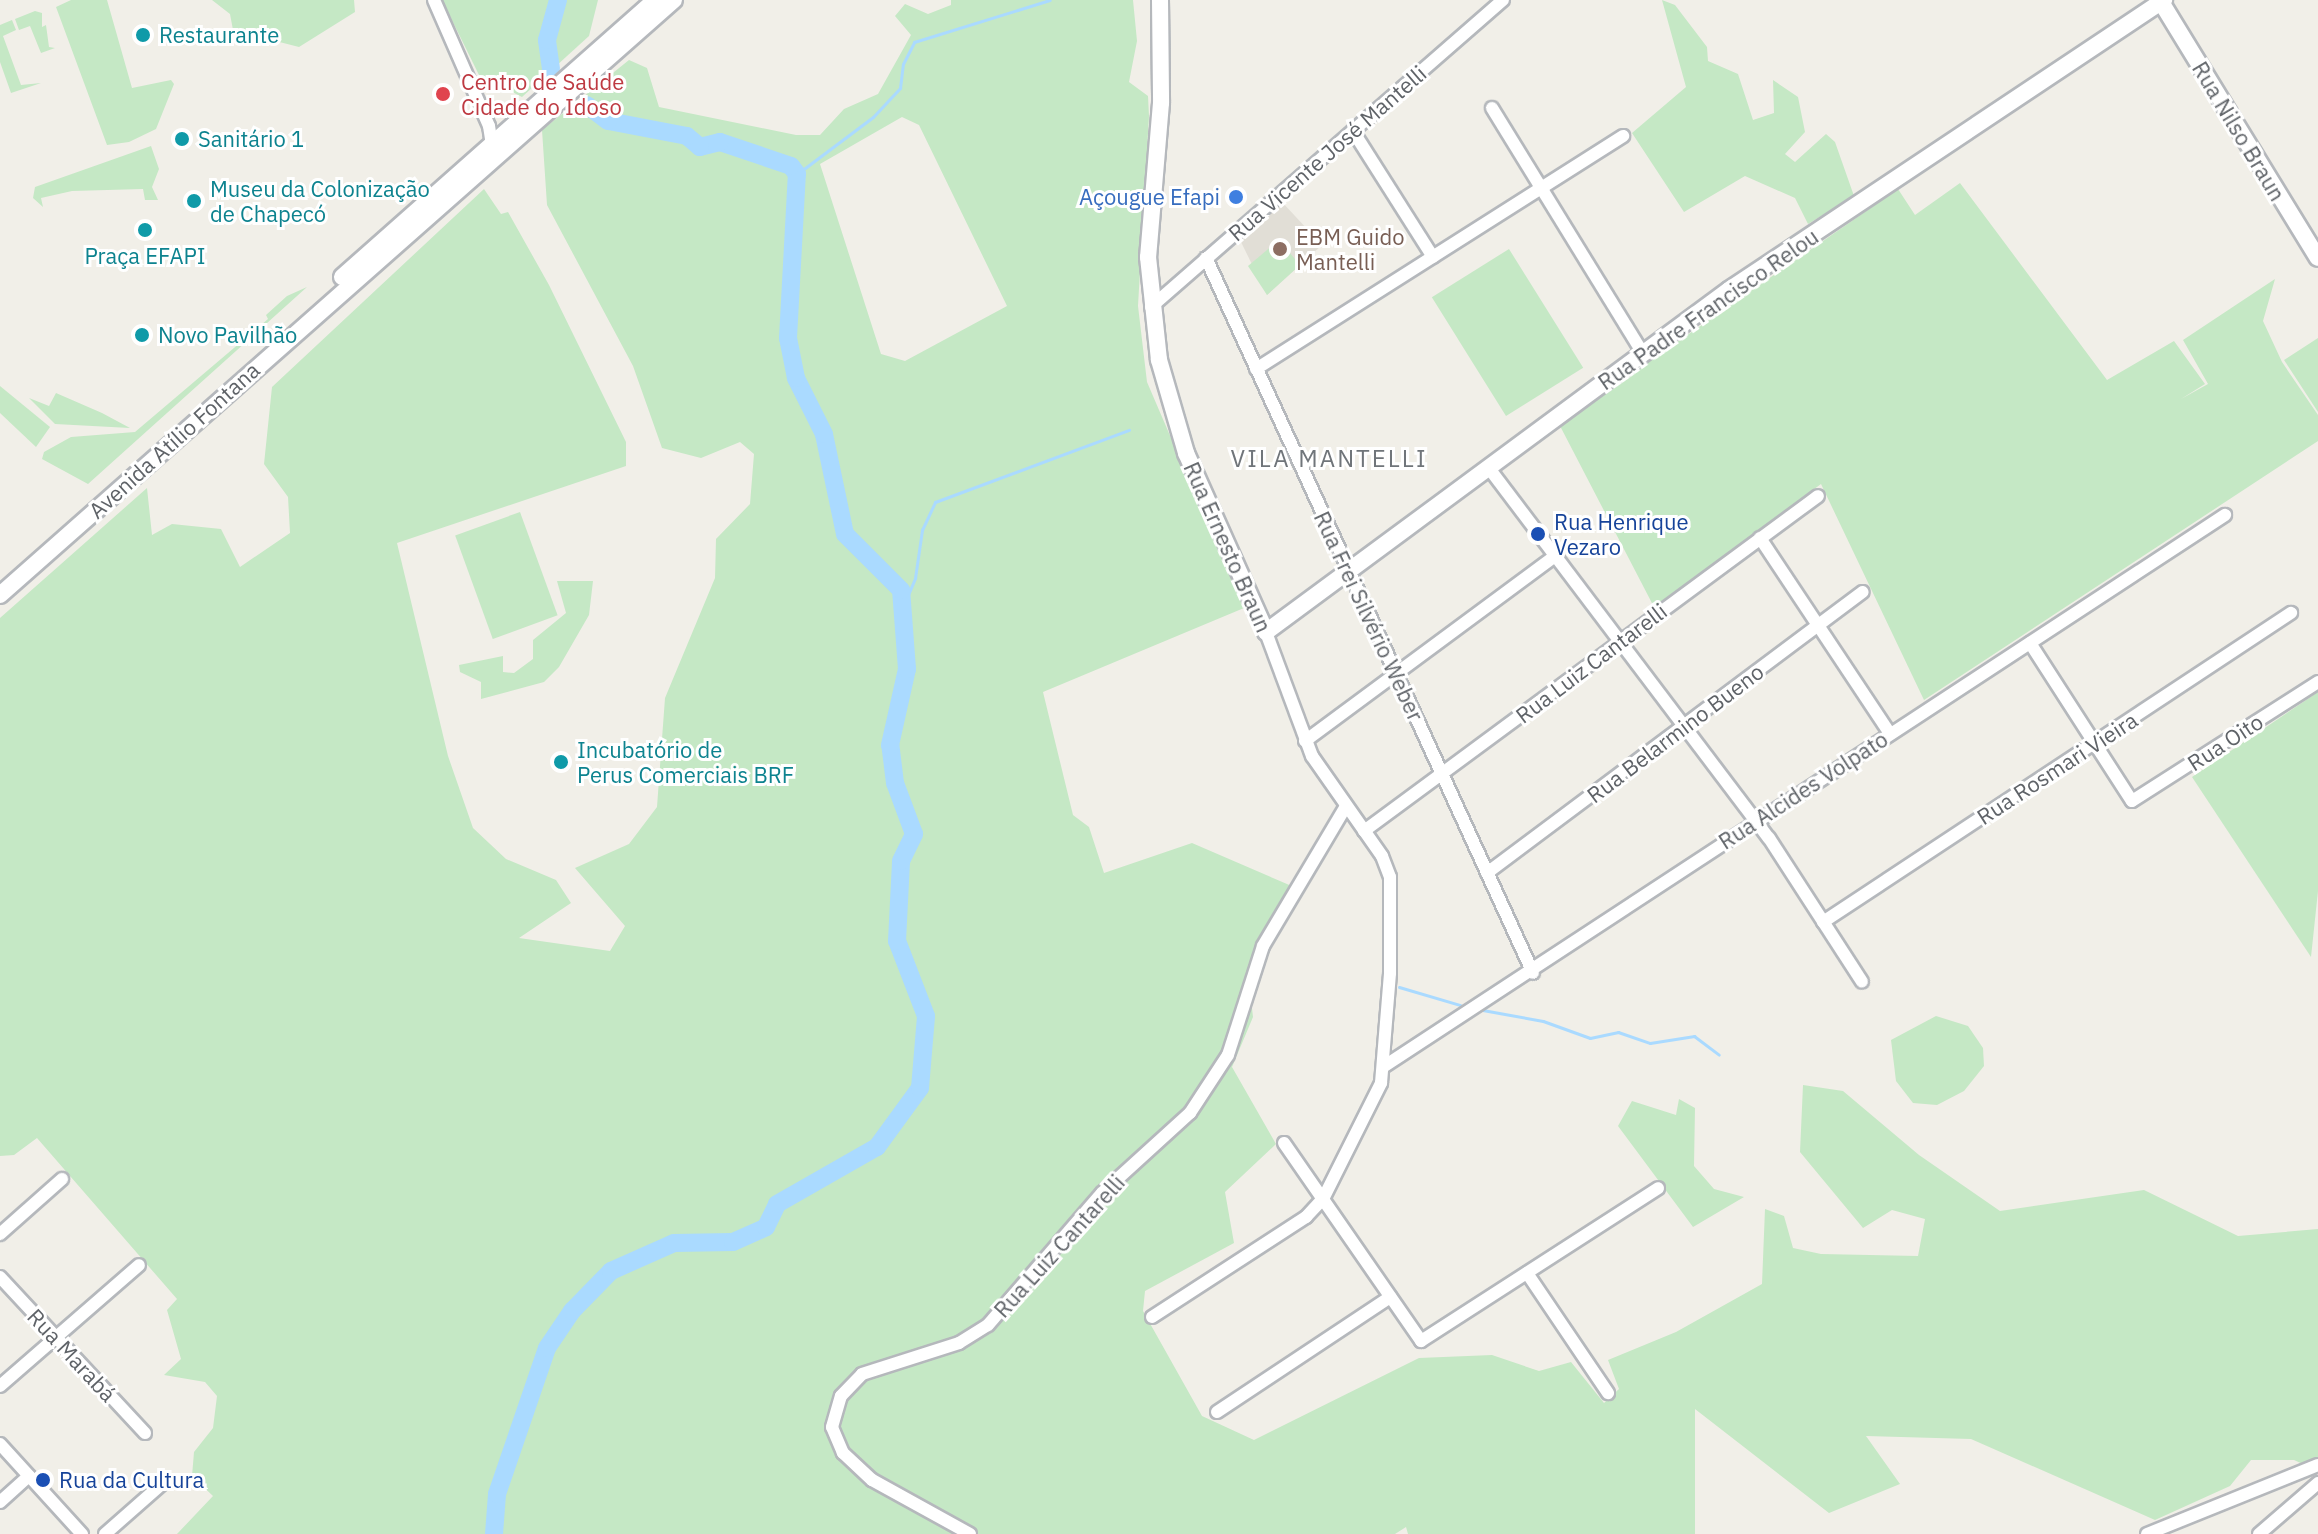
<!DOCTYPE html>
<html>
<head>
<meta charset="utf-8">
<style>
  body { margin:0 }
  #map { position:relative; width:2318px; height:1534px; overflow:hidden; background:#f1efe8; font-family:"IBM Plex Sans",sans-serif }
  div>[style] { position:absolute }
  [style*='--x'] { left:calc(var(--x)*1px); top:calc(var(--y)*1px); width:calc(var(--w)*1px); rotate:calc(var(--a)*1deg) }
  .education>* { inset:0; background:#e1ded6 }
  .green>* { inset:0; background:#c5e8c5; transform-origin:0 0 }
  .stream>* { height:3px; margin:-1.5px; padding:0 1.5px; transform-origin:1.5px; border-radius:1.5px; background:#aadaff }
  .river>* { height:18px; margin:-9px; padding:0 9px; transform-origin:9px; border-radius:9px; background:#aadaff }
  .roads { filter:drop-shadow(2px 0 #b5b8bc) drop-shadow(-2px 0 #b5b8bc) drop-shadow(0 2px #b5b8bc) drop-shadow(0 -2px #b5b8bc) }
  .street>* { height:12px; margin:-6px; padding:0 6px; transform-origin:6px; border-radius:6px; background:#fff }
  .secondary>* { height:16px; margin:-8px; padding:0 8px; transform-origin:8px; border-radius:8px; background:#fff }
  .dots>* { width:22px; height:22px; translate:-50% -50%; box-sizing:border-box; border:4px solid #fff; border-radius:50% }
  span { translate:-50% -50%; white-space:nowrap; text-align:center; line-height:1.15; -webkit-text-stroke:6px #fff; paint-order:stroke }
  .culture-label { font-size:22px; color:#0d838f }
  .left { translate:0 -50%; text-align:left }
  .health-label { font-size:22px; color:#be3a42 }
  .street-label { font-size:22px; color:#5f6368 }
  .shop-label { font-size:22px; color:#366cbe }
  .right { translate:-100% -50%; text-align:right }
  .education-label { font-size:22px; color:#785e54 }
  .transit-label { font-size:22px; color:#164399 }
  .neighbourhood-label { font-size:24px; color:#70757a; letter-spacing:2px }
</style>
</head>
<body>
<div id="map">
  <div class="education">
    <div style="clip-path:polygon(1282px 202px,1322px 245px,1267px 295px,1241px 242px)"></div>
  </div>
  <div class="green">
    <div style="clip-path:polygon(71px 0,107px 0,132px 88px,171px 80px,174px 84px,156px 129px,129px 142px,107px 145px,56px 7px)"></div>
    <div style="clip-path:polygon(212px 0,354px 0,355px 12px,299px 47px,233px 30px,230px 14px)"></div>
    <div style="clip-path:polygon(442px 0,598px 0,589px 36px,522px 97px,479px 75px)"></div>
    <div style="clip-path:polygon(evenodd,951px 0,1133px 0,1137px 41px,1129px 82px,1148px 96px,1149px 116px,1138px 306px,1147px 382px,1244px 608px,1043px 692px,1073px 815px,1089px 827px,1104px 873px,1192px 843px,1294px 887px,1250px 991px,1253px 1017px,1232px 1067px,1276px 1144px,1225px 1192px,1234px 1243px,1145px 1291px,1143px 1311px,1202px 1416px,1254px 1440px,1419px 1358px,1492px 1355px,1539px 1371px,1571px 1362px,1604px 1403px,1619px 1389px,1608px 1360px,1676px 1332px,1762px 1284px,1765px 1209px,1784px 1216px,1793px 1248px,1821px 1254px,1918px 1256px,1925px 1219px,1892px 1210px,1863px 1228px,1800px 1152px,1803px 1085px,1843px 1091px,1919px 1155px,2000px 1211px,2144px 1190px,2238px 1236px,2318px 1229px,2318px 1471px,2294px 1460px,2251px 1460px,2230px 1486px,2155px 1520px,1971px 1439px,1866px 1436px,1900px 1484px,1829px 1513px,1695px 1409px,1695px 1534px,1408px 1534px,1406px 1527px,1395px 1534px,177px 1534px,213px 1496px,192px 1476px,194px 1452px,213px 1428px,217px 1396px,205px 1382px,164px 1375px,181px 1359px,167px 1310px,177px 1299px,37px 1138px,14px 1155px,0 1156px,0 618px,147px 488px,152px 535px,172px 524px,221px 529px,240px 567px,290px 533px,288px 497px,264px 464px,272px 387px,484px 189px,501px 214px,508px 212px,549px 285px,626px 442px,626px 466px,397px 543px,448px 756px,473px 828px,506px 859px,556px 880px,571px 903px,519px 938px,610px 951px,625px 926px,575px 868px,629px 844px,657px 807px,665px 698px,715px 578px,716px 539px,750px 504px,754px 454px,740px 442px,701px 458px,662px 448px,633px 366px,547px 205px,542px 130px,629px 60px,647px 68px,659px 107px,796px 135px,820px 135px,844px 109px,878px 94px,911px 35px,895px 16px,905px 4px,928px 14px,951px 5px,951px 0,902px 117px,919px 125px,1007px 306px,905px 361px,881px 354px,820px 164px,902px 117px)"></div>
    <div style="clip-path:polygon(1662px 0,1675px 5px,1707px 47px,1708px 61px,1738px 74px,1753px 120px,1774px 113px,1773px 80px,1798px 97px,1805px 132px,1785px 154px,1795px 162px,1826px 134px,1835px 142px,1854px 196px,1808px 224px,1795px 198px,1745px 176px,1684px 212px,1632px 133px,1686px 87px)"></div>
    <div style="clip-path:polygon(35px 11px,42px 13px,42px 27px,46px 25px,49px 47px,55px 48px,41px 53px,30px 26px,19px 30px,15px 19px)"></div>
    <div style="clip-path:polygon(12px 20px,16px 30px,3px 36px,21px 85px,41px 83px,11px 93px,0 62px,0 25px)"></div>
    <div style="clip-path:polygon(151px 146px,159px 169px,152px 187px,158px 200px,145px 200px,143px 189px,72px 191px,41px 198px,43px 207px,33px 198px,35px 187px)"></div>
    <div style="clip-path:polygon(1960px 183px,2107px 380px,2174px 341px,2205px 384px,2181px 399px,2208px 384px,2183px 340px,2275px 279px,2263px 321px,2282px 362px,2318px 415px,2318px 441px,1924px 700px,1821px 484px,1654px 607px,1559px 424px,1898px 189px,1915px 215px)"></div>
    <div style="clip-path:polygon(1279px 240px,1300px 265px,1267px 295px,1248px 266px)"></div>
    <div style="left:1509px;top:249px;width:140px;height:91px;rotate:58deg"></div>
    <div style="clip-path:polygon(307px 287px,88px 484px,42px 459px,44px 452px,71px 437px,135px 432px,268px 319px,266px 315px,287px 296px)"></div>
    <div style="clip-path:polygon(2318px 338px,2318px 412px,2284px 360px)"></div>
    <div style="clip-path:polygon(0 386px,50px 427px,36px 447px,0 413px)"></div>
    <div style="clip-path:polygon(56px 393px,102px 413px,130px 428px,55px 424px,29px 398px,49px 406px)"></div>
    <div style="left:520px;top:512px;width:110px;height:69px;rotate:70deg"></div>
    <div style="clip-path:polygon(557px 581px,593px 581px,589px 615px,559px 667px,544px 682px,481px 699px,481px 682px,460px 672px,459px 665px,503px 656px,503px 672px,514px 673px,533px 659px,533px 640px,566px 613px)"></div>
    <div style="clip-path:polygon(2318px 692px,2318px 891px,2311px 957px,2192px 777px)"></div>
    <div style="clip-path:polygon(1936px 1016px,1968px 1026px,1983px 1048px,1984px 1066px,1964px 1091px,1937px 1105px,1913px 1103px,1896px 1081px,1891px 1040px)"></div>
    <div style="clip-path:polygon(1679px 1099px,1695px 1108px,1694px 1166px,1714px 1189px,1744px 1197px,1693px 1227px,1618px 1126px,1632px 1101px,1676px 1115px)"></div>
  </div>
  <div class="stream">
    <div style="--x:797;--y:174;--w:95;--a:-36.9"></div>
    <div style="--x:873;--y:117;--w:40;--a:-47"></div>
    <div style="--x:900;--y:88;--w:24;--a:-83"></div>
    <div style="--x:903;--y:64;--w:25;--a:-63"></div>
    <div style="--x:914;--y:42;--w:142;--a:-17.2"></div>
    <div style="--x:902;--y:609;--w:34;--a:-67"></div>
    <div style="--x:915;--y:578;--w:49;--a:-81.7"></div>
    <div style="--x:922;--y:530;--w:31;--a:-65"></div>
    <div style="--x:935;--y:502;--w:207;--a:-20.4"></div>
    <div style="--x:1399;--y:987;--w:64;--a:16.4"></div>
    <div style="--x:1477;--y:1009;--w:67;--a:10.3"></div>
    <div style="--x:1543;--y:1021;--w:50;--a:19.9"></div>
    <div style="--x:1590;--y:1038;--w:29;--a:-12"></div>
    <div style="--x:1618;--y:1032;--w:34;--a:19"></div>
    <div style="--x:1650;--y:1043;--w:45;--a:-9"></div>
    <div style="--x:1694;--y:1036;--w:31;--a:37"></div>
  </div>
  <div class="river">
    <div style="--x:551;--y:69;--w:29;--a:-98"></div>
    <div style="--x:547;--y:40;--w:41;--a:-74.6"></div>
    <div style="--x:494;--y:1534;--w:40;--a:-85.7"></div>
    <div style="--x:497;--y:1494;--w:154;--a:-71.1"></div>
    <div style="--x:547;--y:1348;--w:45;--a:-56"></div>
    <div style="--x:572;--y:1311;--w:56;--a:-45.7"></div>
    <div style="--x:611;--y:1271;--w:69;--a:-24"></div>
    <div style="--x:674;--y:1243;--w:59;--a:-1"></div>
    <div style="--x:733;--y:1242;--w:36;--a:-24"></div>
    <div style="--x:766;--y:1227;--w:25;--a:-64"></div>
    <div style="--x:777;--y:1204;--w:115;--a:-29.7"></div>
    <div style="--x:877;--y:1147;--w:73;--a:-53.9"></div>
    <div style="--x:920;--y:1088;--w:72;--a:-85.2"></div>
    <div style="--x:926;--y:1016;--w:80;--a:-111.1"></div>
    <div style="--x:897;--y:941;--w:80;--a:-87.1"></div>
    <div style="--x:901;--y:861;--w:30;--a:-64"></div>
    <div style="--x:914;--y:834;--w:54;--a:-110.4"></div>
    <div style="--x:895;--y:783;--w:38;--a:-97"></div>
    <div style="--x:890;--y:745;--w:78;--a:-77.4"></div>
    <div style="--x:907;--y:669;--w:79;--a:-94.3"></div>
    <div style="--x:901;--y:590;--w:79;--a:-135"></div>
    <div style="--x:845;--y:534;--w:102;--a:-101.9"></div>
    <div style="--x:824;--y:434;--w:63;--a:-116.6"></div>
    <div style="--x:796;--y:378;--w:41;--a:-101.3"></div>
    <div style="--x:788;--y:338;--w:164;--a:-86.9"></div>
    <div style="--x:797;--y:174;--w:10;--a:-127"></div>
    <div style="--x:791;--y:166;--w:75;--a:-161.3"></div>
    <div style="--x:720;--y:142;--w:21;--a:166"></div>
    <div style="--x:700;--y:147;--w:17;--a:-140"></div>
    <div style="--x:687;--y:136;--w:80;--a:-169.2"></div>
    <div style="--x:608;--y:121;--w:26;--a:-143"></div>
  </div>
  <div class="roads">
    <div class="street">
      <div style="--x:434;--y:0;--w:137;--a:66.4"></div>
      <div style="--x:489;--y:126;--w:25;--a:81"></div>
      <div style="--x:1492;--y:108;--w:288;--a:58.4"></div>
      <div style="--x:1353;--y:131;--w:149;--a:57.6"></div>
      <div style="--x:1206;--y:258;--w:786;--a:65.42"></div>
      <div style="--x:1151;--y:307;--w:467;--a:-41.1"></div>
      <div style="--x:1256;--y:369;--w:435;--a:-32.4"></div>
      <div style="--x:1488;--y:467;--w:465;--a:52.9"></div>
      <div style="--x:1769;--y:838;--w:171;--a:57.1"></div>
      <div style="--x:1760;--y:538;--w:235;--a:56.4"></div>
      <div style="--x:2030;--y:643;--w:188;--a:57.2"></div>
      <div style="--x:2132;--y:801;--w:221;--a:-32.6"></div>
      <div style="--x:1305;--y:741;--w:311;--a:-36.5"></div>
      <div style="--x:1364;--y:831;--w:564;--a:-36.42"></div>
      <div style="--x:1487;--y:873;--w:469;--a:-36.8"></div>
      <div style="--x:1823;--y:922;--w:561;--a:-33.44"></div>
      <div style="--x:1383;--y:1067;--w:1007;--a:-33.25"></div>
      <div style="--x:1284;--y:1143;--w:241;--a:55.3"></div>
      <div style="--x:1421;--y:1341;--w:282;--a:-32.8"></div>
      <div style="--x:0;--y:1234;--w:83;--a:-41.6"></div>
      <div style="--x:1527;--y:1273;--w:145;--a:56"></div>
      <div style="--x:0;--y:1277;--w:213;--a:47.1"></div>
      <div style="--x:1152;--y:1317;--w:184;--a:-33"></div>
      <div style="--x:1306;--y:1217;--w:25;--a:-47"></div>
      <div style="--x:1323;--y:1199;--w:130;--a:-63.4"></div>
      <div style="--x:1381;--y:1083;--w:110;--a:-85.3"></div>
      <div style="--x:1390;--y:973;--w:96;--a:-90"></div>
      <div style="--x:1390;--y:877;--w:22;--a:-111"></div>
      <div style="--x:1382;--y:856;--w:122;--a:-125"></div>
      <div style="--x:1312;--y:756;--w:132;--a:-110.4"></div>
      <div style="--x:0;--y:1386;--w:184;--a:-41"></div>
      <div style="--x:1217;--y:1412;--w:208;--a:-33.6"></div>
      <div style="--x:0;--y:1444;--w:122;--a:47.7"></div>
      <div style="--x:0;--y:1502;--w:39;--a:-42"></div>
      <div style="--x:105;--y:1534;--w:76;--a:-41.3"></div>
      <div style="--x:970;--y:1534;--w:112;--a:-151.1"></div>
      <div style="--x:872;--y:1480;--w:40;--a:-137"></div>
      <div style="--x:843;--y:1453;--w:28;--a:-113"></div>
      <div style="--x:832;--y:1427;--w:32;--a:-74"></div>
      <div style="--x:841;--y:1396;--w:30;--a:-46"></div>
      <div style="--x:862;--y:1374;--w:102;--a:-17.7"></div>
      <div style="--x:959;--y:1343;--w:34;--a:-32"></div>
      <div style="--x:988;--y:1325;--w:174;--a:-49.2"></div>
      <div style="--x:1102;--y:1193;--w:119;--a:-42.3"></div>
      <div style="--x:1190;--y:1113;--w:69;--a:-56.8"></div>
      <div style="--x:1228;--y:1055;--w:114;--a:-72.2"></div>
      <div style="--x:1263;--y:946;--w:161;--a:-59.3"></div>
      <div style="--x:2147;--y:1534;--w:184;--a:-22"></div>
      <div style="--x:2259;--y:1534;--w:78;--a:-40.8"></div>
    </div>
    <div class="secondary">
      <div style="--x:1160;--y:0;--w:103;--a:89.4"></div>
      <div style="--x:1161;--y:103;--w:155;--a:94.8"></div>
      <div style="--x:1148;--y:257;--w:104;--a:83.9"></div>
      <div style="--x:1159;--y:360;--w:97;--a:73.8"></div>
      <div style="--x:1186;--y:453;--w:196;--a:65.9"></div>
      <div style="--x:1266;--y:632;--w:576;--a:-36.45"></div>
      <div style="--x:1729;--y:290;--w:523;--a:-33.69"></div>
      <div style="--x:2161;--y:2;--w:300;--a:58.5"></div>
      <div style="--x:342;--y:277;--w:418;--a:-41.5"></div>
      <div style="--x:0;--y:595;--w:899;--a:-41.44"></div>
    </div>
  </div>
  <div class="dots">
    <div style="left:143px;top:35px;background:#0f9aa8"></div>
    <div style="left:443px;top:94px;background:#e0444e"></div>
    <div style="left:182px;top:139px;background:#0f9aa8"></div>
    <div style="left:1236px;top:197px;background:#3f7fe0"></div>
    <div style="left:194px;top:201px;background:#0f9aa8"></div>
    <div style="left:145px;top:230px;background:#0f9aa8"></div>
    <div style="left:1280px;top:249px;background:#8d6e63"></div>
    <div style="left:142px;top:335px;background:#0f9aa8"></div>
    <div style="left:1538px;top:534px;background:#1a4fb4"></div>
    <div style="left:561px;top:762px;background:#0f9aa8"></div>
    <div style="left:43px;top:1480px;background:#1a4fb4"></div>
  </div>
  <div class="culture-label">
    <span class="left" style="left:159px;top:35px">Restaurante</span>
    <span class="left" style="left:198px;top:139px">Sanitário 1</span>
    <span class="left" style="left:210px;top:201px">Museu da Colonização<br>de Chapecó</span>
    <span style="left:145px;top:256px">Praça EFAPI</span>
    <span class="left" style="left:158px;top:335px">Novo Pavilhão</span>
    <span class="left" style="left:577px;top:762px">Incubatório de<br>Perus Comerciais BRF</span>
  </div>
  <div class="health-label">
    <span class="left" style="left:461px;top:94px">Centro de Saúde<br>Cidade do Idoso</span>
  </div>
  <div class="street-label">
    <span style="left:2239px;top:131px;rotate:59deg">Rua Nilso Braun</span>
    <span style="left:1327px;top:153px;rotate:-41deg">Rua Vicente José Mantelli</span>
    <span style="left:1708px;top:309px;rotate:-35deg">Rua Padre Francisco Relou</span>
    <span style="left:174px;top:440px;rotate:-42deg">Avenida Atílio Fontana</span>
    <span style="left:1228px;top:547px;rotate:66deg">Rua Ernesto Braun</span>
    <span style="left:1369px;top:616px;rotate:65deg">Rua Frei Silvério Weber</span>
    <span style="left:1591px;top:663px;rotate:-37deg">Rua Luiz Cantarelli</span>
    <span style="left:1675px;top:733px;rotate:-37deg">Rua Belarmino Bueno</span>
    <span style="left:2225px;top:742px;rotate:-33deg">Rua Oito</span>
    <span style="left:2057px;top:768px;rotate:-33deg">Rua Rosmari Vieira</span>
    <span style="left:1803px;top:790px;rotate:-33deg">Rua Alcides Volpato</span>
    <span style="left:1059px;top:1246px;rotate:-48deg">Rua Luiz Cantarelli</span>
    <span style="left:72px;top:1355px;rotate:47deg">Rua Marabá</span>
  </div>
  <div class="shop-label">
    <span class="right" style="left:1220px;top:197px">Açougue Efapi</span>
  </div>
  <div class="education-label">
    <span class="left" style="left:1296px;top:249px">EBM Guido<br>Mantelli</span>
  </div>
  <div class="transit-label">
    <span class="left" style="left:1554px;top:534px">Rua Henrique<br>Vezaro</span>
    <span class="left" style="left:59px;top:1480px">Rua da Cultura</span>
  </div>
  <div class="neighbourhood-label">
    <span style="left:1329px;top:459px">VILA MANTELLI</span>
  </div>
</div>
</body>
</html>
